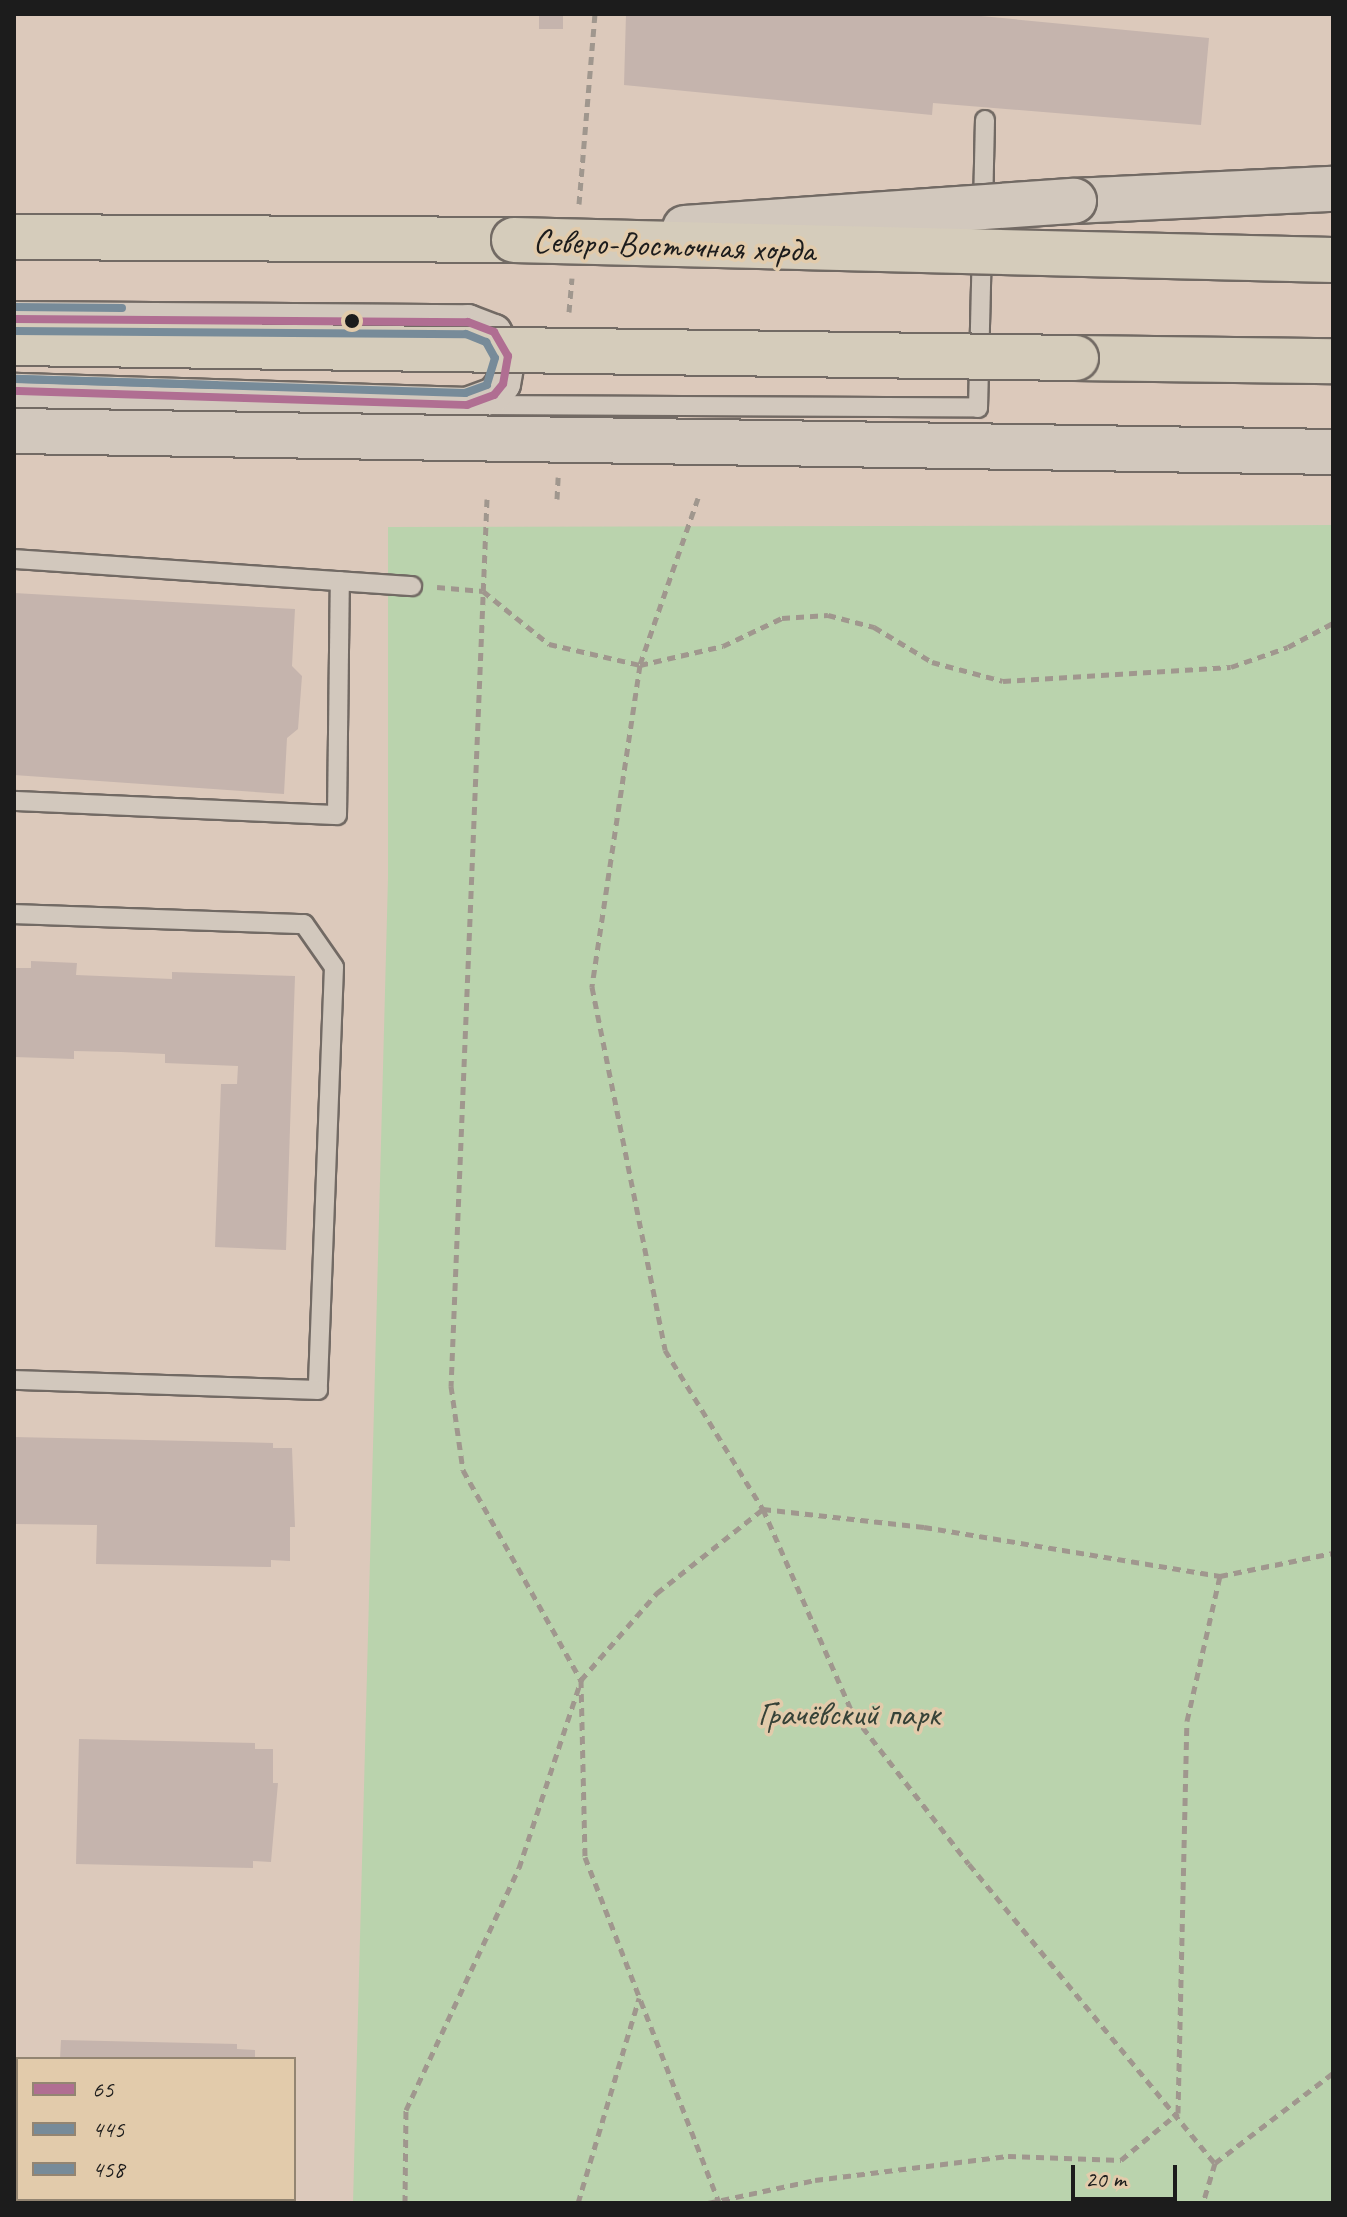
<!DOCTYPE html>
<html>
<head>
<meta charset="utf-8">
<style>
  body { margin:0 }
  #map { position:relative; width:1347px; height:2217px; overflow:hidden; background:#dcc9bb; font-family:Caveat,sans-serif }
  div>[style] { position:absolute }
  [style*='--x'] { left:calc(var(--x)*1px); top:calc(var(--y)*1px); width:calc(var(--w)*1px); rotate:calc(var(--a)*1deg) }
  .green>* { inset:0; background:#bad3ad }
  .building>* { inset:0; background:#c5b4ad; transform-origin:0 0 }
  .path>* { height:5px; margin-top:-2.5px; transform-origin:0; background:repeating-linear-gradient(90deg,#a0978e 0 8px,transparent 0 14px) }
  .roads { filter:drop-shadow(2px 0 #726a64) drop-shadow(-2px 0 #726a64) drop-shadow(0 2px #726a64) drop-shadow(0 -2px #726a64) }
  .service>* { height:18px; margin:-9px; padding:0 9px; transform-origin:9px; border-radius:9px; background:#d2c8bd }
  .minor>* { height:34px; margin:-17px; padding:0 17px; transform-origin:17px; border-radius:17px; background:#d2c8bd }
  .secondary>* { height:44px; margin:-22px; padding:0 22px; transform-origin:22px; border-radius:22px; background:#d2c8bd }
  .primary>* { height:44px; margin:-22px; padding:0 22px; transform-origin:22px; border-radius:22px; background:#d5ccbb }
  .bridges { filter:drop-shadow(2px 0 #726a64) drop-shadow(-2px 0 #726a64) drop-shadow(0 2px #726a64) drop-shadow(0 -2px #726a64) }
  .secondary-bridge>* { height:44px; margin:-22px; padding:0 22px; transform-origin:22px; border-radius:22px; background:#d2c8bd }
  .primary-bridge>* { height:44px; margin:-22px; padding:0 22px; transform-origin:22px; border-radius:22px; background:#d5ccbb }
  .bus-1>* { height:8px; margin:-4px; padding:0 4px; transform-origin:4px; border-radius:4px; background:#b06e92 }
  .bus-2>* { height:8px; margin:-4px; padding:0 4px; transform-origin:4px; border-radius:4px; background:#778b99 }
  .bus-3>* { height:8px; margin:-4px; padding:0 4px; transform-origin:4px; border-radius:4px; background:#778b99 }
  .dots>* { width:22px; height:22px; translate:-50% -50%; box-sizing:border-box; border:4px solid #e2cbab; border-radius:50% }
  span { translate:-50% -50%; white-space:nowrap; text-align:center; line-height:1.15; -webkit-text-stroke:7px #e2cbab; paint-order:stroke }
  .street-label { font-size:34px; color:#1c1c1c }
  .park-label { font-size:34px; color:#364237 }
  .frame { position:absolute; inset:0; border:16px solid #1c1c1c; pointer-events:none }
  .legend { position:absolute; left:16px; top:2057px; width:280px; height:144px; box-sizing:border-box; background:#e2cbab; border:2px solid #938572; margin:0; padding:10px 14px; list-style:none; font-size:24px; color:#1c1c1c }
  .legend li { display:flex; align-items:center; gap:16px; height:40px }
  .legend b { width:40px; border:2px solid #938572 }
  .scale { position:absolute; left:1071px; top:2165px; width:106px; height:36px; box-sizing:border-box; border:4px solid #1c1c1c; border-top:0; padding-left:10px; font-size:24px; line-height:28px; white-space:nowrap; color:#1c1c1c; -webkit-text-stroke:6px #e2cbab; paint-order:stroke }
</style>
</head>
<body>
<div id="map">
  <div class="green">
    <div style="clip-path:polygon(1333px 525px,1333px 2203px,353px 2203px,388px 878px,388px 527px)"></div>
  </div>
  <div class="building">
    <div style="left:539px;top:14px;width:24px;height:15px"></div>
    <div style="clip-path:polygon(626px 14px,960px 14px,1209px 38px,1201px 125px,933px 103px,932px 115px,624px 85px)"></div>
    <div style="clip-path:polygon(14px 593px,295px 609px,292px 666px,302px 676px,298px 729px,287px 738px,284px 794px,14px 775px)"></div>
    <div style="clip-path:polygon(31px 961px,77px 963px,76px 975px,172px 979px,172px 972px,295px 976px,286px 1250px,215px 1247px,221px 1084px,237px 1084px,238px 1066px,165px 1063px,165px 1054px,121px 1052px,74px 1051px,74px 1059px,14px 1057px,14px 968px,31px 968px)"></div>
    <div style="clip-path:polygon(14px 1437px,273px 1443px,273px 1448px,292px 1448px,295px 1527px,290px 1527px,290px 1561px,271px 1560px,271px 1567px,96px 1564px,97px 1525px,14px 1524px)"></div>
    <div style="clip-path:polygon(79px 1739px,255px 1743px,255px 1749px,273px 1749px,273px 1783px,278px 1783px,271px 1862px,253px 1861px,253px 1868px,76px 1864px)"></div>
    <div style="clip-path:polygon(61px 2040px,237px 2044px,237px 2049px,255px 2050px,255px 2059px,60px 2059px)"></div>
  </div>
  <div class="path">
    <div style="--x:579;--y:204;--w:191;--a:-85.2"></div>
    <div style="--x:569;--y:312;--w:34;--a:-85"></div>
    <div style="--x:698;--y:498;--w:177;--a:109.2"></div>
    <div style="--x:640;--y:665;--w:326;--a:98.5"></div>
    <div style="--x:592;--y:987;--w:370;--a:78.6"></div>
    <div style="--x:665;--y:1350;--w:187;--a:58.4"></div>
    <div style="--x:763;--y:1509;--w:162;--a:6.4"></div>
    <div style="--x:924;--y:1527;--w:300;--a:9.4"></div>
    <div style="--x:1220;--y:1576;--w:115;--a:-11.5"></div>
    <div style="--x:487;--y:499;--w:888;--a:92.32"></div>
    <div style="--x:451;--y:1386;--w:85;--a:81.9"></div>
    <div style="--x:463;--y:1470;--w:241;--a:60.7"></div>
    <div style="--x:581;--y:1680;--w:177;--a:88.7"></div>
    <div style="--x:585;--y:1857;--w:371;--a:68.8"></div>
    <div style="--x:557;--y:499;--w:22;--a:-87"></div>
    <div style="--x:437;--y:587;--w:46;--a:5"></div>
    <div style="--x:483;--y:591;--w:85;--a:38.8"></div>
    <div style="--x:549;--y:644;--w:93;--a:13"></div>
    <div style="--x:640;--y:665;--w:85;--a:-12.9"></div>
    <div style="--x:723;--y:646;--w:65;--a:-25.4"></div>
    <div style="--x:782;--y:618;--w:46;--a:-3.7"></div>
    <div style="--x:828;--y:615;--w:48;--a:14.6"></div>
    <div style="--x:874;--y:627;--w:68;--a:31.1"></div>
    <div style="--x:932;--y:662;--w:73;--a:15"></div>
    <div style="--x:1003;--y:681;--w:228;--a:-3.5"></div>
    <div style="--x:1231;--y:667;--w:60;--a:-19.3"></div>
    <div style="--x:1288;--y:647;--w:51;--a:-28.1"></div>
    <div style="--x:1215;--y:2163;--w:148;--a:-37.3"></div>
    <div style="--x:405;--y:2203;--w:93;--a:-89.4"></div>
    <div style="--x:406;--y:2110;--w:267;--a:-65"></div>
    <div style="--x:519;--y:1868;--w:198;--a:-71.7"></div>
    <div style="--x:581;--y:1680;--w:116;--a:-48.9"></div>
    <div style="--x:657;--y:1593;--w:135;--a:-38.4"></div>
    <div style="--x:763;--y:1509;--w:226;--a:66.3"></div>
    <div style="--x:854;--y:1716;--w:187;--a:52.2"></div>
    <div style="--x:969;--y:1864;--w:387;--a:50.6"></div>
    <div style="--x:1215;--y:2163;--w:42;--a:106.7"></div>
    <div style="--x:578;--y:2203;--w:214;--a:-73.4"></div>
    <div style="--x:708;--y:2203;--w:109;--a:-12.1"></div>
    <div style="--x:815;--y:2180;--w:194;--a:-7.1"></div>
    <div style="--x:1008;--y:2156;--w:113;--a:2"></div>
    <div style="--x:1121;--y:2160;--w:74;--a:-39.5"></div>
    <div style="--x:1178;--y:2113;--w:392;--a:-88.7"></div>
    <div style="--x:1187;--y:1721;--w:149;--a:-77.2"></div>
  </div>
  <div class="roads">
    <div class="service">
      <div style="--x:983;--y:208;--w:88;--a:-88.7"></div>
      <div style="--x:486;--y:405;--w:492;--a:0.3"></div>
      <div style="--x:978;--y:408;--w:159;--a:-88.6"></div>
      <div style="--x:14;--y:559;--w:399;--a:3.9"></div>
      <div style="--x:14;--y:801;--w:323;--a:2.5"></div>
      <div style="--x:337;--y:815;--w:234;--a:-89.3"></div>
      <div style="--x:14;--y:914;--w:290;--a:2"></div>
      <div style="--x:304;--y:924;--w:52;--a:55.1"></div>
      <div style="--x:334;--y:967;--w:423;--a:92.2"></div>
      <div style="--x:318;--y:1390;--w:304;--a:-178.1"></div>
    </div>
    <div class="minor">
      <div style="--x:14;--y:319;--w:454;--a:0.4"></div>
      <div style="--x:468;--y:322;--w:28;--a:21"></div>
      <div style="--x:494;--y:332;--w:28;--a:60"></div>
      <div style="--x:508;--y:356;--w:28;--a:100"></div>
      <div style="--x:503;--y:384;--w:14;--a:129"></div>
      <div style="--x:494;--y:395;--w:29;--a:160"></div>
      <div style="--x:467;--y:405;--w:453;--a:-178.2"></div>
    </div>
    <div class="secondary">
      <div style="--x:1074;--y:201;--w:259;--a:-2.7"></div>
    </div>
    <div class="primary">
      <div style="--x:14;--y:237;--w:500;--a:0.34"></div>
      <div style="--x:1076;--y:358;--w:257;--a:0.7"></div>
    </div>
  </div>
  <div class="bridges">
    <div class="secondary-bridge">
      <div style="--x:685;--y:228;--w:390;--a:-4"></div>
      <div style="--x:14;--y:431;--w:1319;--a:0.91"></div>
    </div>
    <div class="primary-bridge">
      <div style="--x:514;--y:240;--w:819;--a:1.4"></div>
      <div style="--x:14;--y:343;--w:1062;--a:0.81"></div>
    </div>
  </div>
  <div class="bus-1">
    <div style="--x:14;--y:319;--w:454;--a:0.4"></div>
    <div style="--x:468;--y:322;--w:28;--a:21"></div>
    <div style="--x:494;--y:332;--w:28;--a:60"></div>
    <div style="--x:508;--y:356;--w:28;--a:100"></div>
    <div style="--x:503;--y:384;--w:14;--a:129"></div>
    <div style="--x:494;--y:395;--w:29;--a:160"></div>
    <div style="--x:467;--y:405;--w:453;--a:-178.2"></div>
  </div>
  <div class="bus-2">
    <div style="--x:14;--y:331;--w:452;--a:0.4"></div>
    <div style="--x:466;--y:334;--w:22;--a:22"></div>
    <div style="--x:486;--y:342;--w:18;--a:61"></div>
    <div style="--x:495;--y:358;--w:28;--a:107"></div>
    <div style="--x:487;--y:385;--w:23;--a:160"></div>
    <div style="--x:465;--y:393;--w:451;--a:-178.2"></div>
  </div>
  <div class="bus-3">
    <div style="--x:14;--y:307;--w:108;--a:0.5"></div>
    <div style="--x:14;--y:379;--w:202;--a:1.7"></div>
  </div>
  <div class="dots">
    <div style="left:352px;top:321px;background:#1c1c1c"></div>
  </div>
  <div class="street-label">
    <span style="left:674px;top:245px;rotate:2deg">Северо-Восточная хорда</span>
  </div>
  <div class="park-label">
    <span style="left:849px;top:1714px">Грачёвский парк</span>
  </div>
  <div class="frame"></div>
  <ul class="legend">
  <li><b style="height:10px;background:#b06e92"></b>65</li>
  <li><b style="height:10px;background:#778b99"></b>445</li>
  <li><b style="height:10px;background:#778b99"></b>458</li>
  </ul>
  <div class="scale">20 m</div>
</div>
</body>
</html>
